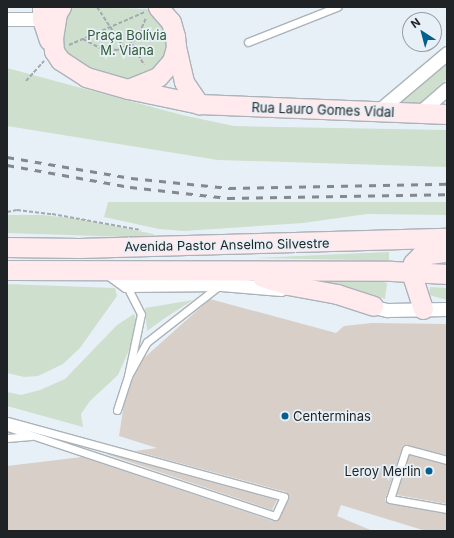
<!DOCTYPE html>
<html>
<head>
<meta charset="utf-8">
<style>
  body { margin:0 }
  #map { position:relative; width:454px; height:538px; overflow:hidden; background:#e8f0f7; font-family:Inter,sans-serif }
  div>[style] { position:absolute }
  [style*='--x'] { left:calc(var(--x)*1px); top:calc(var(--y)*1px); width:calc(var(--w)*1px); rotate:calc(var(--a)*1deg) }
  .green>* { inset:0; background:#cedfce }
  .building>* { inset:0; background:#d7cfc8 }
  .path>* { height:2px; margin-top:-1px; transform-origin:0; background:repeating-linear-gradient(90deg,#a3aaaf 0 4px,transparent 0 6px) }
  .roads { filter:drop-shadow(1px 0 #abb3b9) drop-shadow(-1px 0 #abb3b9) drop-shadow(0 1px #abb3b9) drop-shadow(0 -1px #abb3b9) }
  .lane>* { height:7px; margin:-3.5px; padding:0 3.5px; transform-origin:3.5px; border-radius:3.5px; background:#fff }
  .street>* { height:13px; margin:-6.5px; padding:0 6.5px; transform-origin:6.5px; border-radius:6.5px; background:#fff }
  .secondary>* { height:19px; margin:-9.5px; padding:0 9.5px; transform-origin:9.5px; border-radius:9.5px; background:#ffeaed }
  .rail>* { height:3px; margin-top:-1.5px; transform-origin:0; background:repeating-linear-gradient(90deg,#83898e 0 7px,transparent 0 14px) }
  .dots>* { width:11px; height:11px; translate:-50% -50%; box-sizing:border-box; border:2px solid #e8f0f7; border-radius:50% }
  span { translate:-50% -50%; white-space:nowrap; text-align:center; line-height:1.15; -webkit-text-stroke:3.5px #e8f0f7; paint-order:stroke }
  .park-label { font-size:13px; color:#325a36 }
  .street-label { font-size:13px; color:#1f2325 }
  .poi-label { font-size:13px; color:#1f2325 }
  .left { translate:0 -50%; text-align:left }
  .right { translate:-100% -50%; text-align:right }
  .frame { position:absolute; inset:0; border:8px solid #1f2325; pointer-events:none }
  .north { position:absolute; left:402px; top:12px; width:40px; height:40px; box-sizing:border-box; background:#e8f0f7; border:1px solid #989ea3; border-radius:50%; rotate:324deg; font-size:11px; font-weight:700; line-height:16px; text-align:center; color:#1f2325 }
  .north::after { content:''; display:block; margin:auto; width:14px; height:18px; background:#025f90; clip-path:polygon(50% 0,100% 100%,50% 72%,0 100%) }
</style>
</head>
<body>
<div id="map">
  <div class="green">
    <div style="clip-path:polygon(67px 7px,151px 9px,171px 35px,159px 68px,132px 80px,104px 75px,74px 61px,64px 50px,59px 40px)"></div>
    <div style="clip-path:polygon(447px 63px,447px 79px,419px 104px,402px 102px)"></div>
    <div style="clip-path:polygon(7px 68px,182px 115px,234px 126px,447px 130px,447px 167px,218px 160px,7px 126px)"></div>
    <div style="clip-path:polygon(108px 202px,447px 202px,447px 215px,367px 214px,303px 223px,184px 231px,159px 229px,104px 217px)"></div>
    <div style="clip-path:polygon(7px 215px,43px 215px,78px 219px,134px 230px,153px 234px,157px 238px,7px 233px)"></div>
    <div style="clip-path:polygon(389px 252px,389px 264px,357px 260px,252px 258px)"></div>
    <div style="clip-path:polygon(290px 279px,370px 279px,387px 283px,385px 299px,340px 284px,338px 289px)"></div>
    <div style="clip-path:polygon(7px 284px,115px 288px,117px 296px,80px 348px,63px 364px,38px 376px,24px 377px,7px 373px)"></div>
    <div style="clip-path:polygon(430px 287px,447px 288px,447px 300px,429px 295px)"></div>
    <div style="clip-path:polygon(193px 300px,165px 318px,147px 331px,145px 308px)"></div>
    <div style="clip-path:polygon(134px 314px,136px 319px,130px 348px,118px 375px,90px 401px,81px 414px,83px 427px,7px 406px,7px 392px,21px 395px,40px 390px,65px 379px,117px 325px)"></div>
  </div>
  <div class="building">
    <div style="clip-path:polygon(210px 299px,336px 333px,344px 326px,372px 323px,447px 324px,447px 455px,403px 445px,385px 500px,389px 504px,447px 514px,447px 531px,426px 531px,341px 505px,337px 516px,373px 531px,7px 531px,7px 466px,82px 457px,273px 521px,278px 520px,289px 499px,286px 492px,135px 451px,157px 448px,119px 436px,124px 404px,133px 378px,144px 358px)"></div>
    <div style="clip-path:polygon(106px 454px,109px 454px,277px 500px,272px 510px)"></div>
    <div style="clip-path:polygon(409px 455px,447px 465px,447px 504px,397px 495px)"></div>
  </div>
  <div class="path">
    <div style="--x:97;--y:7;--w:49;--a:56.6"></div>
    <div style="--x:83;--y:39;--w:21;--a:28"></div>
    <div style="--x:102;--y:49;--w:16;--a:4"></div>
    <div style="--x:118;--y:50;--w:22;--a:-30"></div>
    <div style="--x:137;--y:39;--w:23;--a:-67"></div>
    <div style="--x:132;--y:44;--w:24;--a:60"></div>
    <div style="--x:69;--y:45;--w:83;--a:-23.5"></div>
    <div style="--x:26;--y:81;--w:27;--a:-48"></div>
    <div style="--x:7;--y:212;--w:10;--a:-11"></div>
    <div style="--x:17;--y:210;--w:35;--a:7"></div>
    <div style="--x:52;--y:214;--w:90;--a:10.2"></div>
  </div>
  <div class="roads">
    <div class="lane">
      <div style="--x:248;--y:42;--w:96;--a:-21.5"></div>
      <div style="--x:128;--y:376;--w:39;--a:-61"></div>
      <div style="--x:147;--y:342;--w:93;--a:-38"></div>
      <div style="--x:117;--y:410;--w:36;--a:-72"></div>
      <div style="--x:128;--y:376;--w:63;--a:-78.2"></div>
      <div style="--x:141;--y:314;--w:33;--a:-117"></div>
      <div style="--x:7;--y:421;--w:287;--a:15.3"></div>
      <div style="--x:284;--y:497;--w:21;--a:115"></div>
      <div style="--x:275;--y:516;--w:282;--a:-161.6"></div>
      <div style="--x:7;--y:438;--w:24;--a:-5"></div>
      <div style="--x:447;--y:460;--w:42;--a:-165"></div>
      <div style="--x:406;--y:449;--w:52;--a:107.7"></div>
      <div style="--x:390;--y:499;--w:58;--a:10"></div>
    </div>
    <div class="street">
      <div style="--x:7;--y:19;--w:35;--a:0"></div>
      <div style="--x:377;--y:112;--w:92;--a:-40.1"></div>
      <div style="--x:419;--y:113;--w:37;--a:-41"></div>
      <div style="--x:108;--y:272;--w:22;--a:36"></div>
      <div style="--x:126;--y:285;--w:95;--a:-0.6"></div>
      <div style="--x:221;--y:284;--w:60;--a:4.8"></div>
      <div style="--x:365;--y:305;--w:23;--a:13"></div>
      <div style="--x:387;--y:310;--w:60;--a:-1"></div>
    </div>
    <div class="secondary">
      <div style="--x:42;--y:7;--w:12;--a:90"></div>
      <div style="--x:42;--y:19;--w:22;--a:72"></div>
      <div style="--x:61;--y:7;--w:7;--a:124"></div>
      <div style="--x:57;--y:13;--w:24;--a:99"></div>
      <div style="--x:53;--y:37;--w:14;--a:86"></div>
      <div style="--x:54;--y:51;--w:11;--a:56"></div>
      <div style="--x:60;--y:60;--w:31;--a:33"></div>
      <div style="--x:86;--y:77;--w:44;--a:15.9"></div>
      <div style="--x:128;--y:89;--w:32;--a:-22"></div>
      <div style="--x:158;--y:77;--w:21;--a:-49"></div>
      <div style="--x:172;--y:61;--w:15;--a:-74"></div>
      <div style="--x:176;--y:47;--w:11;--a:-95"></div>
      <div style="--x:175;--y:36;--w:15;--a:-106"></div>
      <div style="--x:171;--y:22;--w:20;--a:-131"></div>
      <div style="--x:176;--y:47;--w:36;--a:77"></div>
      <div style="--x:184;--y:82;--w:27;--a:56"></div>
      <div style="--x:128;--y:89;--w:73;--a:11.9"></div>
      <div style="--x:199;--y:104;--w:248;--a:2.3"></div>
      <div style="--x:7;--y:247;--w:72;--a:0.8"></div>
      <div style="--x:79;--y:248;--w:368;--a:-1.6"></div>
      <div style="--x:7;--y:270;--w:385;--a:0.1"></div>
      <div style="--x:392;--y:271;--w:55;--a:3.1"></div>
      <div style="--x:262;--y:277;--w:27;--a:17"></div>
      <div style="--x:288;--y:285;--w:50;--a:10.4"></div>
      <div style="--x:337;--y:294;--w:38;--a:18"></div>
      <div style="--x:423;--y:309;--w:38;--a:-108"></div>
      <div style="--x:411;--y:273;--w:10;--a:-79"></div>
      <div style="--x:413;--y:263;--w:11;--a:-45"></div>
      <div style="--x:421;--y:255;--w:26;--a:-7"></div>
    </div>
  </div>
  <div class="rail">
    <div style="--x:7;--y:157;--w:126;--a:9.6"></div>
    <div style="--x:131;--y:178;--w:99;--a:5.8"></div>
    <div style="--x:229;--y:188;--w:218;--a:-1.1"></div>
    <div style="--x:7;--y:165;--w:125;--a:10.1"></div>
    <div style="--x:130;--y:187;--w:99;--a:6.4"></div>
    <div style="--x:228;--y:198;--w:219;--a:-1"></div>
  </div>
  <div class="dots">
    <div style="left:285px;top:416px;background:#025f90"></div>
    <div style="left:429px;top:471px;background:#025f90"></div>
  </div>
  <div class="park-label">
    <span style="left:127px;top:43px">Praça Bolívia<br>M. Viana</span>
  </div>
  <div class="street-label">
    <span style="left:323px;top:110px;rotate:2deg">Rua Lauro Gomes Vidal</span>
    <span style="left:227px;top:245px;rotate:-1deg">Avenida Pastor Anselmo Silvestre</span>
  </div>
  <div class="poi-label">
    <span class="left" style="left:293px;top:416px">Centerminas</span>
    <span class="right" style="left:421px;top:471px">Leroy Merlin</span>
  </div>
  <div class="frame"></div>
  <div class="north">N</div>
</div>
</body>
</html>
